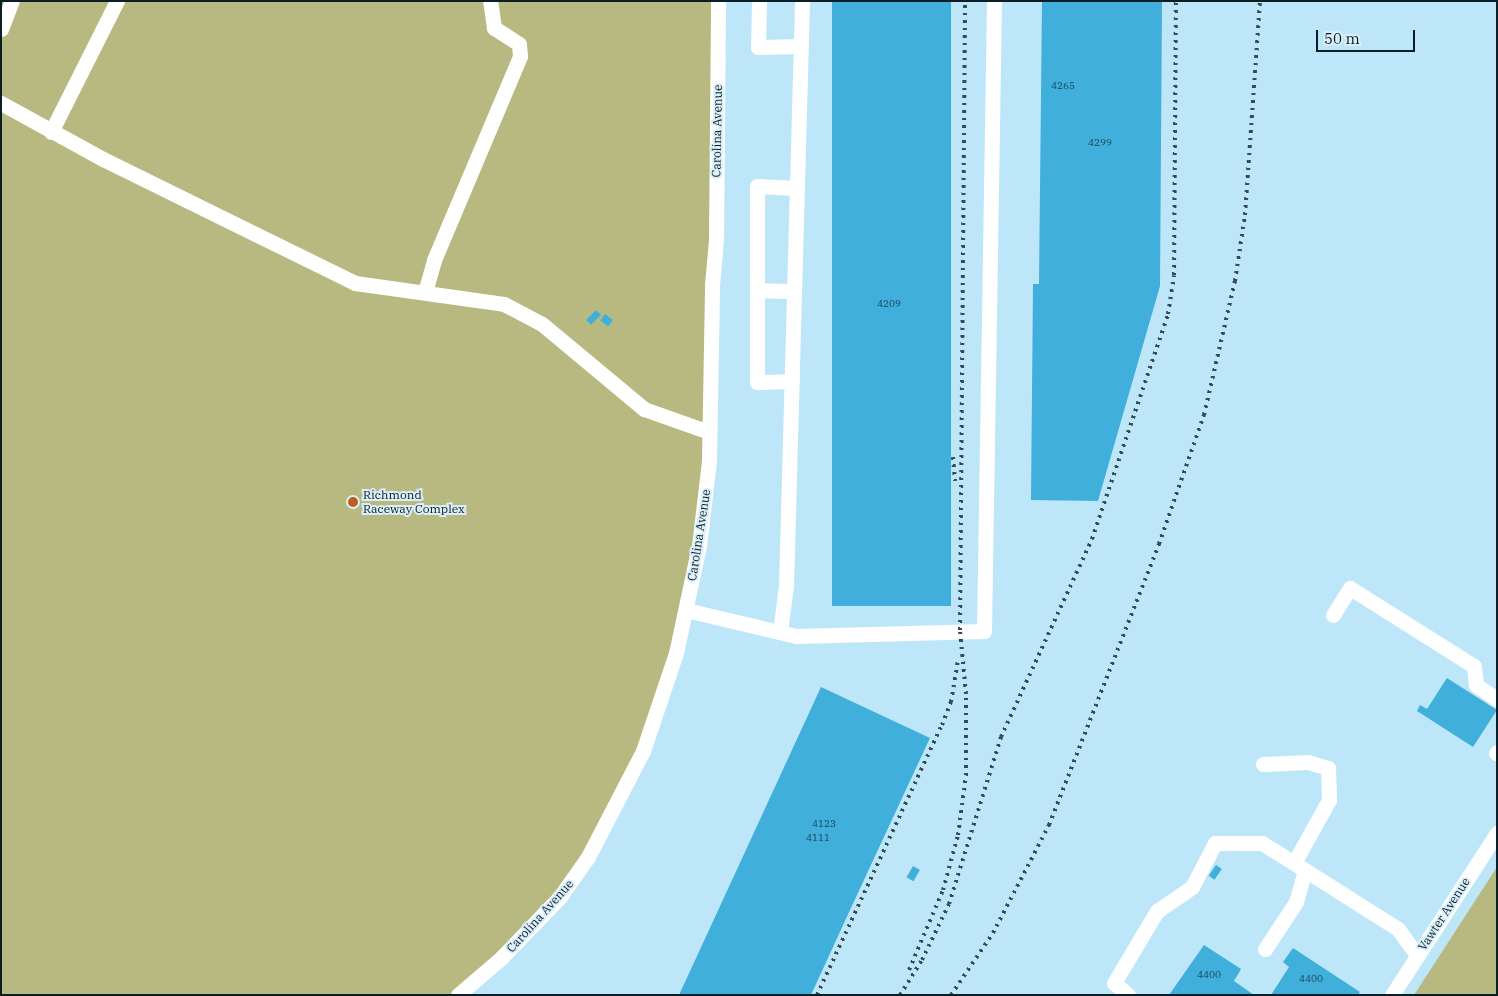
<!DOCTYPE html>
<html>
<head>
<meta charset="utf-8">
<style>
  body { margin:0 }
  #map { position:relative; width:1498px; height:996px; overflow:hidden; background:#bde6f9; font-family:"IBM Plex Serif",serif }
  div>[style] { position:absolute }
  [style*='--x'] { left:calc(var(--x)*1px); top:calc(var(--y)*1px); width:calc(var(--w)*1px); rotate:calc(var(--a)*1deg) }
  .green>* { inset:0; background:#b8b980 }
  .building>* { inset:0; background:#40afdc; transform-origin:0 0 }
  .minor>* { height:15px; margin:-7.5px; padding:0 7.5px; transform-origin:7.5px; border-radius:7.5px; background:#fff }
  .rail>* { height:4px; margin-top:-2px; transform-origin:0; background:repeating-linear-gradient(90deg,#334c58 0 2.5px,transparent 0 7.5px) }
  .dots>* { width:14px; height:14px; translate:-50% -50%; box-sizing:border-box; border:2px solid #dbeff9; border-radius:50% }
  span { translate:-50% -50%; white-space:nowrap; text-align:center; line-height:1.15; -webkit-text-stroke:4px #dbeff9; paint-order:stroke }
  .number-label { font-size:10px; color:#184254 }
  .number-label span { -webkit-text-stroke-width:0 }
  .street-label { font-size:12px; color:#0a1e27 }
  .poi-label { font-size:12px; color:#0a1e27 }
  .left { translate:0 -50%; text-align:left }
  .frame { position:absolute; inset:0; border:2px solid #0a1e27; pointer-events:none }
  .scale { position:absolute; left:1316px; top:30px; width:99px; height:22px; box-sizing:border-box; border:2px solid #0a1e27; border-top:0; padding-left:6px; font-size:15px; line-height:18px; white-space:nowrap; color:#0a1e27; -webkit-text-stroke:4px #dbeff9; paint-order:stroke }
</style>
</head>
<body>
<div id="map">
  <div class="green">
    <div style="clip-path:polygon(1px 1px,718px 1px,709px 461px,665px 691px,588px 857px,458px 995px,1px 995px)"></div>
    <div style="clip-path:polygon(1497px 867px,1497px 995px,1414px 995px)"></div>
  </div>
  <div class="building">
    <div style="left:832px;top:1px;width:119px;height:605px"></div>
    <div style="clip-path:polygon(1042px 1px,1162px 1px,1160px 286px,1098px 501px,1031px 500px,1033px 284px,1039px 284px)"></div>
    <div style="left:596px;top:310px;width:7px;height:14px;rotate:45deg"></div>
    <div style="left:605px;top:314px;width:10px;height:8px;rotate:37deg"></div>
    <div style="clip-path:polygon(1447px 678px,1497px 710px,1473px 747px,1417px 711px,1420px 705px,1427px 709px)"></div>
    <div style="clip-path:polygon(821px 687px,930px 738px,850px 910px,811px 995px,679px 995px)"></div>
    <div style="left:1216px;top:865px;width:7px;height:13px;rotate:34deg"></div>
    <div style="left:913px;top:866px;width:8px;height:13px;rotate:30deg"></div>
    <div style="clip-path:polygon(1204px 945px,1241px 969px,1234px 981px,1254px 995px,1169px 995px)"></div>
    <div style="clip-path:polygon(1293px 948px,1360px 992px,1358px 995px,1271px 995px,1289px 967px,1283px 962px)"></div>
  </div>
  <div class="minor">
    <div style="--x:759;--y:1;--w:46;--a:91.2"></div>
    <div style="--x:758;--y:47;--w:43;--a:-1.3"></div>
    <div style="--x:1;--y:29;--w:30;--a:-69"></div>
    <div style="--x:1;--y:103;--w:116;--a:28.8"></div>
    <div style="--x:103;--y:159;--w:281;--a:26.2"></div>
    <div style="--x:355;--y:283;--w:150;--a:8"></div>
    <div style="--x:504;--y:304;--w:43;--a:27.8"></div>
    <div style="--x:542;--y:324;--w:133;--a:39.8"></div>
    <div style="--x:644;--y:409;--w:69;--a:19.5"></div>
    <div style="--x:51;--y:132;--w:147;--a:-63.3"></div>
    <div style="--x:757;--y:290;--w:37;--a:2"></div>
    <div style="--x:425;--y:292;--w:33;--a:-74"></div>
    <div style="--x:434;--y:260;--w:221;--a:-67.1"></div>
    <div style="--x:520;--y:56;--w:12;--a:-95"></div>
    <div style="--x:519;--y:44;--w:30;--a:-147"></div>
    <div style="--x:494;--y:28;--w:27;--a:-98"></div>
    <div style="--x:792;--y:381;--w:35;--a:178"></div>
    <div style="--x:757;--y:382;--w:196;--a:-90"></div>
    <div style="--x:757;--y:186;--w:40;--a:2.9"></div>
    <div style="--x:686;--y:610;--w:113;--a:13.3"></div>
    <div style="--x:796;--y:636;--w:188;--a:-1.5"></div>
    <div style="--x:984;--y:631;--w:630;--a:-89.09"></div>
    <div style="--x:1333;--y:615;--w:32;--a:-58"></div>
    <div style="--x:1350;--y:588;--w:146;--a:32.2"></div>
    <div style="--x:1474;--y:666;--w:19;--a:84"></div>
    <div style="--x:1476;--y:685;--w:25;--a:34"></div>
    <div style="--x:780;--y:632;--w:46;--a:-82.6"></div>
    <div style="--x:786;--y:586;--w:585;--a:-88.43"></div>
    <div style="--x:1496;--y:753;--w:1;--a:-45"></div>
    <div style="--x:1263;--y:764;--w:45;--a:-2.5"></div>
    <div style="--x:1308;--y:762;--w:21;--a:17"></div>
    <div style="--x:1328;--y:768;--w:32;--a:88"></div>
    <div style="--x:1329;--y:800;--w:72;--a:119.1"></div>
    <div style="--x:1265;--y:949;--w:56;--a:-56.6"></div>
    <div style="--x:1296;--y:902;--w:33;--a:-74"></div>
    <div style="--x:458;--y:995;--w:57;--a:-40.7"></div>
    <div style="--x:501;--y:958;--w:83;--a:-46"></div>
    <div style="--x:559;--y:898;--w:50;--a:-54.7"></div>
    <div style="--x:588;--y:857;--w:119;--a:-62.6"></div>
    <div style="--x:643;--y:751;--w:103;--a:-71.4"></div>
    <div style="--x:676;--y:653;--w:109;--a:-77.9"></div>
    <div style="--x:699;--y:546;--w:86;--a:-83.3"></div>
    <div style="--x:709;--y:461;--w:176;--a:-89"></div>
    <div style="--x:712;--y:285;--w:46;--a:-85"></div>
    <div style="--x:716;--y:239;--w:238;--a:-89.5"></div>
    <div style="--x:1128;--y:995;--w:18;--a:-139"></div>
    <div style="--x:1114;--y:983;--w:84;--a:-59.2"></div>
    <div style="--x:1157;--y:911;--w:42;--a:-34.4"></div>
    <div style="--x:1192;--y:887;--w:50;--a:-62.4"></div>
    <div style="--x:1215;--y:843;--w:47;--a:0"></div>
    <div style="--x:1262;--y:843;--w:161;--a:32.3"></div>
    <div style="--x:1398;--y:929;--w:32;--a:54"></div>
    <div style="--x:1392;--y:995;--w:193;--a:-57.1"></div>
  </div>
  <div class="rail">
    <div style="--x:953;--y:457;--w:24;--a:85"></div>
    <div style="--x:909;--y:970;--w:87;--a:-67"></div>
    <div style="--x:943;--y:890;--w:57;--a:-74.7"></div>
    <div style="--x:958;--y:835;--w:61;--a:-82.4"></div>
    <div style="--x:966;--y:775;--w:81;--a:-90"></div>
    <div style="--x:966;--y:694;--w:64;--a:-95.4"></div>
    <div style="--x:960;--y:630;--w:629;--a:-89.54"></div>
    <div style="--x:817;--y:995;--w:298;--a:-65.2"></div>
    <div style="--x:942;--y:725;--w:25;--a:-69"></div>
    <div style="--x:951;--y:702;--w:43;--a:-80.5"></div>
    <div style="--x:900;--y:995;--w:41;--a:-57.8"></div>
    <div style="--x:922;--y:960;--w:62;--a:-64.3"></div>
    <div style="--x:949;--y:904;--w:175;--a:-72.7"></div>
    <div style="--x:1001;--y:737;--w:218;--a:-65.3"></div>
    <div style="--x:1092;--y:539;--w:237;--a:-71.3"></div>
    <div style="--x:1168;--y:314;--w:39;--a:-81"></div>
    <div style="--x:1174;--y:275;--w:274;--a:-89.6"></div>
    <div style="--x:951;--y:995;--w:75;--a:-55.9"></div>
    <div style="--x:993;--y:933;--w:122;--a:-62.6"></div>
    <div style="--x:1049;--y:825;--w:302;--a:-68.6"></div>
    <div style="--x:1159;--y:544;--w:137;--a:-70.8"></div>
    <div style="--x:1204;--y:415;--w:138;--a:-77"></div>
    <div style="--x:1235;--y:281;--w:67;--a:-81.4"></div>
    <div style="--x:1245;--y:215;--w:215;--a:-86"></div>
  </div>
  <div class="dots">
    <div style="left:353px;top:502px;background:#be5d1d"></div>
  </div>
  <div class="number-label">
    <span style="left:1063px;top:86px">4265</span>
    <span style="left:1100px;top:143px">4299</span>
    <span style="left:889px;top:304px">4209</span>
    <span style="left:824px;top:824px">4123</span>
    <span style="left:818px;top:838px">4111</span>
    <span style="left:1209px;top:975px">4400</span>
    <span style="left:1311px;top:979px">4400</span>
  </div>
  <div class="street-label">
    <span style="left:717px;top:131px;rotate:-89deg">Carolina Avenue</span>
    <span style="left:699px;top:535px;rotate:-81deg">Carolina Avenue</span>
    <span style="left:1444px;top:914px;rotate:-57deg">Vawter Avenue</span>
    <span style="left:540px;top:916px;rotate:-48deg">Carolina Avenue</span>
  </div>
  <div class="poi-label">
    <span class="left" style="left:363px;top:502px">Richmond<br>Raceway Complex</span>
  </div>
  <div class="frame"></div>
  <div class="scale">50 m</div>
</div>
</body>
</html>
